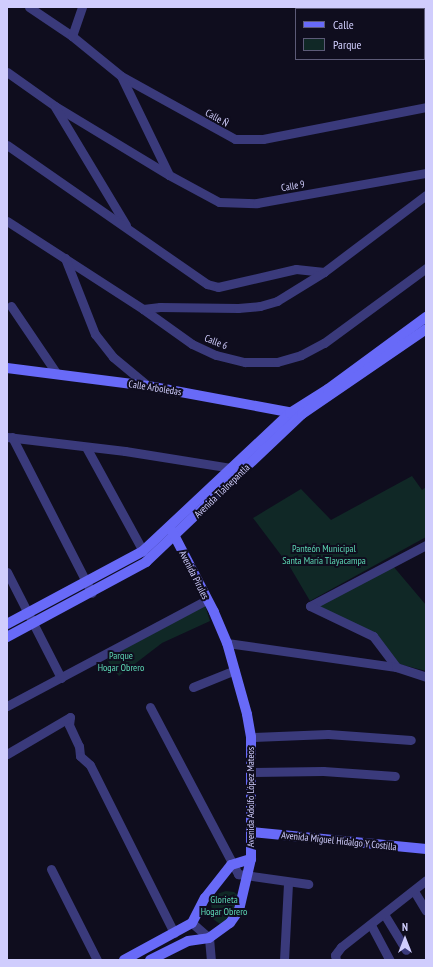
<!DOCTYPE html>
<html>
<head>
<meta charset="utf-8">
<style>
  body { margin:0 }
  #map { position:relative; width:433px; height:967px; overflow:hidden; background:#0f0d1e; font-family:"PT Sans Narrow",sans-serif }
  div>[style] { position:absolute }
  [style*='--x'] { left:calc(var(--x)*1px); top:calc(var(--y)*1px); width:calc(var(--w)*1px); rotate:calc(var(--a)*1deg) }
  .green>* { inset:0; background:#102826 }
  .street>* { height:9px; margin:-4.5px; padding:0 4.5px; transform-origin:4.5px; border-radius:4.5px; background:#3a3a7b }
  .secondary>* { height:10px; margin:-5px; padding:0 5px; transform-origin:5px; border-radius:5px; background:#686af8 }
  span { translate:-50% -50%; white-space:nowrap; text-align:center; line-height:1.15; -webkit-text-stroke:4px #0f0d1e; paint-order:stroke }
  .street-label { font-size:10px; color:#d0cdfd }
  .park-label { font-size:10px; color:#5dd8b5 }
  .frame { position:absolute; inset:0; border:8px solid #d0cdfd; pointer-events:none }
  .legend { position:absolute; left:295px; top:8px; width:130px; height:52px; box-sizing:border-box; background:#0f0d1e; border:1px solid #5c5a77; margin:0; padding:5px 7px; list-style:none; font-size:12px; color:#d0cdfd }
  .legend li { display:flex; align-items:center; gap:8px; height:20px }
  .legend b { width:20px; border:1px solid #5c5a77 }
  .north { position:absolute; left:385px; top:919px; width:40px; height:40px; -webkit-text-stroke:3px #0f0d1e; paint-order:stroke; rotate:0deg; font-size:11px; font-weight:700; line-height:16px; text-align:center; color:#d0cdfd }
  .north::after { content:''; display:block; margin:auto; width:14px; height:18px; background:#d0cdfd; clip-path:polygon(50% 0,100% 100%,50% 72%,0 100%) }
</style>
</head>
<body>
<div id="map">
  <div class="green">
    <div style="clip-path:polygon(412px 476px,422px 490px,426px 487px,426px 537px,310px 601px,290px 567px,253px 518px,301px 489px,331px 520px)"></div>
    <div style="clip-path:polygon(393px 566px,426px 605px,426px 671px,399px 664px,373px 634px,316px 606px)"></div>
    <div style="clip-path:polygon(205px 605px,210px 621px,162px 643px,119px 676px,112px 668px,104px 654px)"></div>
    <div style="clip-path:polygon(226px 891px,234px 892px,239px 896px,231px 918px,220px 924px,213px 919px,211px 903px,217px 894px)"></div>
  </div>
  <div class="street">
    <div style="--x:29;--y:7;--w:52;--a:34"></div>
    <div style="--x:72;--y:36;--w:63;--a:39.2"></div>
    <div style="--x:121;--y:76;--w:130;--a:28.9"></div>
    <div style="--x:235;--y:139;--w:28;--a:0"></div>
    <div style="--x:263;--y:139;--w:166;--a:-11.1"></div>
    <div style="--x:72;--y:36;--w:31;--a:-71"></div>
    <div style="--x:7;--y:72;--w:59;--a:35.3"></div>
    <div style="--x:55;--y:106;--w:133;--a:31.2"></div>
    <div style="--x:169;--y:175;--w:57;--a:28.4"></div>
    <div style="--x:219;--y:202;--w:38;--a:2"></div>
    <div style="--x:257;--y:203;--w:172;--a:-10.1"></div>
    <div style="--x:121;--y:76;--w:110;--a:64.1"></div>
    <div style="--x:55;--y:107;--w:138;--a:59"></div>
    <div style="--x:7;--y:145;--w:244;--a:34.8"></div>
    <div style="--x:207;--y:284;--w:11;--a:15"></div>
    <div style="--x:218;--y:287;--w:80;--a:-13"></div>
    <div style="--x:296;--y:269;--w:28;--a:6"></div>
    <div style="--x:7;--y:221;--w:162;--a:32.9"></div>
    <div style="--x:143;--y:309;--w:60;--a:35.5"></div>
    <div style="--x:192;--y:344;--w:26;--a:25"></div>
    <div style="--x:216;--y:355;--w:30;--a:14"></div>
    <div style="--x:245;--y:362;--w:32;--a:0"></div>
    <div style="--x:277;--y:362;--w:25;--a:-16"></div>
    <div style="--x:301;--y:355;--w:26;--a:-28"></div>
    <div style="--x:324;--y:343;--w:127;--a:-36.3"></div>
    <div style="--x:65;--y:258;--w:82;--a:68.5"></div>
    <div style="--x:95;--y:334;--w:29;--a:52"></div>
    <div style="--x:113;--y:357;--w:45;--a:39.6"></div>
    <div style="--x:11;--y:306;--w:82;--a:55.9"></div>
    <div style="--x:143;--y:309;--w:17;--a:-7"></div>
    <div style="--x:160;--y:307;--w:78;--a:0.7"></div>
    <div style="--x:238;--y:308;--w:22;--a:-5"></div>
    <div style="--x:260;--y:306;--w:18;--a:-16"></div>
    <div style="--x:277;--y:301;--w:55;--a:-31.7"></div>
    <div style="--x:324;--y:272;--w:128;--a:-37"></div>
    <div style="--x:7;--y:437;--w:119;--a:6.8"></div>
    <div style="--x:125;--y:451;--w:107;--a:9.1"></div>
    <div style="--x:12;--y:437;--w:175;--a:62.9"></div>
    <div style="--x:86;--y:447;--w:119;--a:61.3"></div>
    <div style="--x:7;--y:572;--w:119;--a:63"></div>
    <div style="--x:310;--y:606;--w:131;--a:-27.7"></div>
    <div style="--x:310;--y:606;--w:70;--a:25.5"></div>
    <div style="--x:373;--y:636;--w:39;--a:53"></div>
    <div style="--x:227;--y:643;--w:171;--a:8.1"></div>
    <div style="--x:396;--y:667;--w:32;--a:18"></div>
    <div style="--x:193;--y:687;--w:45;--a:-22"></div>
    <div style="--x:7;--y:706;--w:225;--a:-28"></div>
    <div style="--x:150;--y:707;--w:189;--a:62.2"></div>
    <div style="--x:238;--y:874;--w:71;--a:8.1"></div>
    <div style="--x:70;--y:717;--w:8;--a:97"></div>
    <div style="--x:69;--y:725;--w:23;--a:65"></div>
    <div style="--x:79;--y:746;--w:10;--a:84"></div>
    <div style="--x:80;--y:756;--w:13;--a:42"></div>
    <div style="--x:90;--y:765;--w:188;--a:63.4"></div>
    <div style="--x:251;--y:737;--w:77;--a:-2.2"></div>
    <div style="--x:328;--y:734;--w:83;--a:4.1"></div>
    <div style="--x:7;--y:754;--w:73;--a:-30.4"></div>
    <div style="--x:251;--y:772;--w:72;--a:-0.8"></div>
    <div style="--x:323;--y:771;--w:72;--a:4"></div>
    <div style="--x:51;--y:869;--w:102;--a:63.2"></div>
    <div style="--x:414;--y:891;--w:23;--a:59"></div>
    <div style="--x:384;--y:914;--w:42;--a:58.6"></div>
    <div style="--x:192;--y:923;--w:23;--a:41"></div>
    <div style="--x:209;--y:938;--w:22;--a:85"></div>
    <div style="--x:371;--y:925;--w:40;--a:62"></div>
    <div style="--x:284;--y:960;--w:77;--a:-87"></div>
    <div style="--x:336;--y:960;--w:5;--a:-101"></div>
    <div style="--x:335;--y:955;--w:10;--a:-53"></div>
    <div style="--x:341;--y:947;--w:108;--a:-38.2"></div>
  </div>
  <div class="secondary">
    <div style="--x:7;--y:368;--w:142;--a:7.3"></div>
    <div style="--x:148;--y:386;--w:148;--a:10.5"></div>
    <div style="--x:7;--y:624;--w:154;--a:-28.2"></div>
    <div style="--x:143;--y:551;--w:202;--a:-43.2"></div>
    <div style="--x:290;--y:413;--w:45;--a:-32.3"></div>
    <div style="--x:328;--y:389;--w:122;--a:-36.3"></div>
    <div style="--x:7;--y:637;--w:158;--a:-28.3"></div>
    <div style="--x:146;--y:562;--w:215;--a:-43.5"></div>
    <div style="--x:302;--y:414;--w:150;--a:-34.4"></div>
    <div style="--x:252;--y:832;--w:175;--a:5.6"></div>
    <div style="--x:124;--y:960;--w:77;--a:-28.6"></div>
    <div style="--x:192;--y:923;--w:28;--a:-63"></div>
    <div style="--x:205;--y:898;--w:42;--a:-51.8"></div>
    <div style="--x:231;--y:865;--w:21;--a:-17"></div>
    <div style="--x:150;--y:960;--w:42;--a:-26.6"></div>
    <div style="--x:188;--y:941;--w:21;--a:-8"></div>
    <div style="--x:209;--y:938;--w:26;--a:-36"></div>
    <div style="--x:230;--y:923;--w:16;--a:-55"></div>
    <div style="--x:239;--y:910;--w:52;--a:-76.8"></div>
    <div style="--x:251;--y:859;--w:122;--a:-90"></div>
    <div style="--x:251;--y:737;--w:23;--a:-100"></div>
    <div style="--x:247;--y:714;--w:74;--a:-105.7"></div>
    <div style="--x:227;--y:643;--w:34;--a:-113"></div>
    <div style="--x:214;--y:612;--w:91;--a:-117.4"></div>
  </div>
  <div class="street-label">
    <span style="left:217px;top:118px;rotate:29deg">Calle Ñ</span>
    <span style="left:293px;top:186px;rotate:-10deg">Calle 9</span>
    <span style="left:216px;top:342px;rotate:21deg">Calle 6</span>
    <span style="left:155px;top:388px;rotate:9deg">Calle Arboledas</span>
    <span style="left:222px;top:491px;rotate:-44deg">Avenida Tlalnepantla</span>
    <span style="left:194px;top:575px;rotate:63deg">Avenida Pirules</span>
    <span style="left:251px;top:797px;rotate:-90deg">Avenida Adolfo López Mateos</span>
    <span style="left:339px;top:841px;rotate:6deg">Avenida Miguel Hidalgo Y Costilla</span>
  </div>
  <div class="park-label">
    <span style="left:324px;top:554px">Panteón Municipal<br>Santa María Tlayacampa</span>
    <span style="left:121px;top:661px">Parque<br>Hogar Obrero</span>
    <span style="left:224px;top:905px">Glorieta<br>Hogar Obrero</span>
  </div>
  <div class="frame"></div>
  <ul class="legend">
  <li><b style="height:5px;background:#686af8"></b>Calle</li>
  <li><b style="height:11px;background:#102826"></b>Parque</li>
  </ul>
  <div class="north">N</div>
</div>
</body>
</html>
